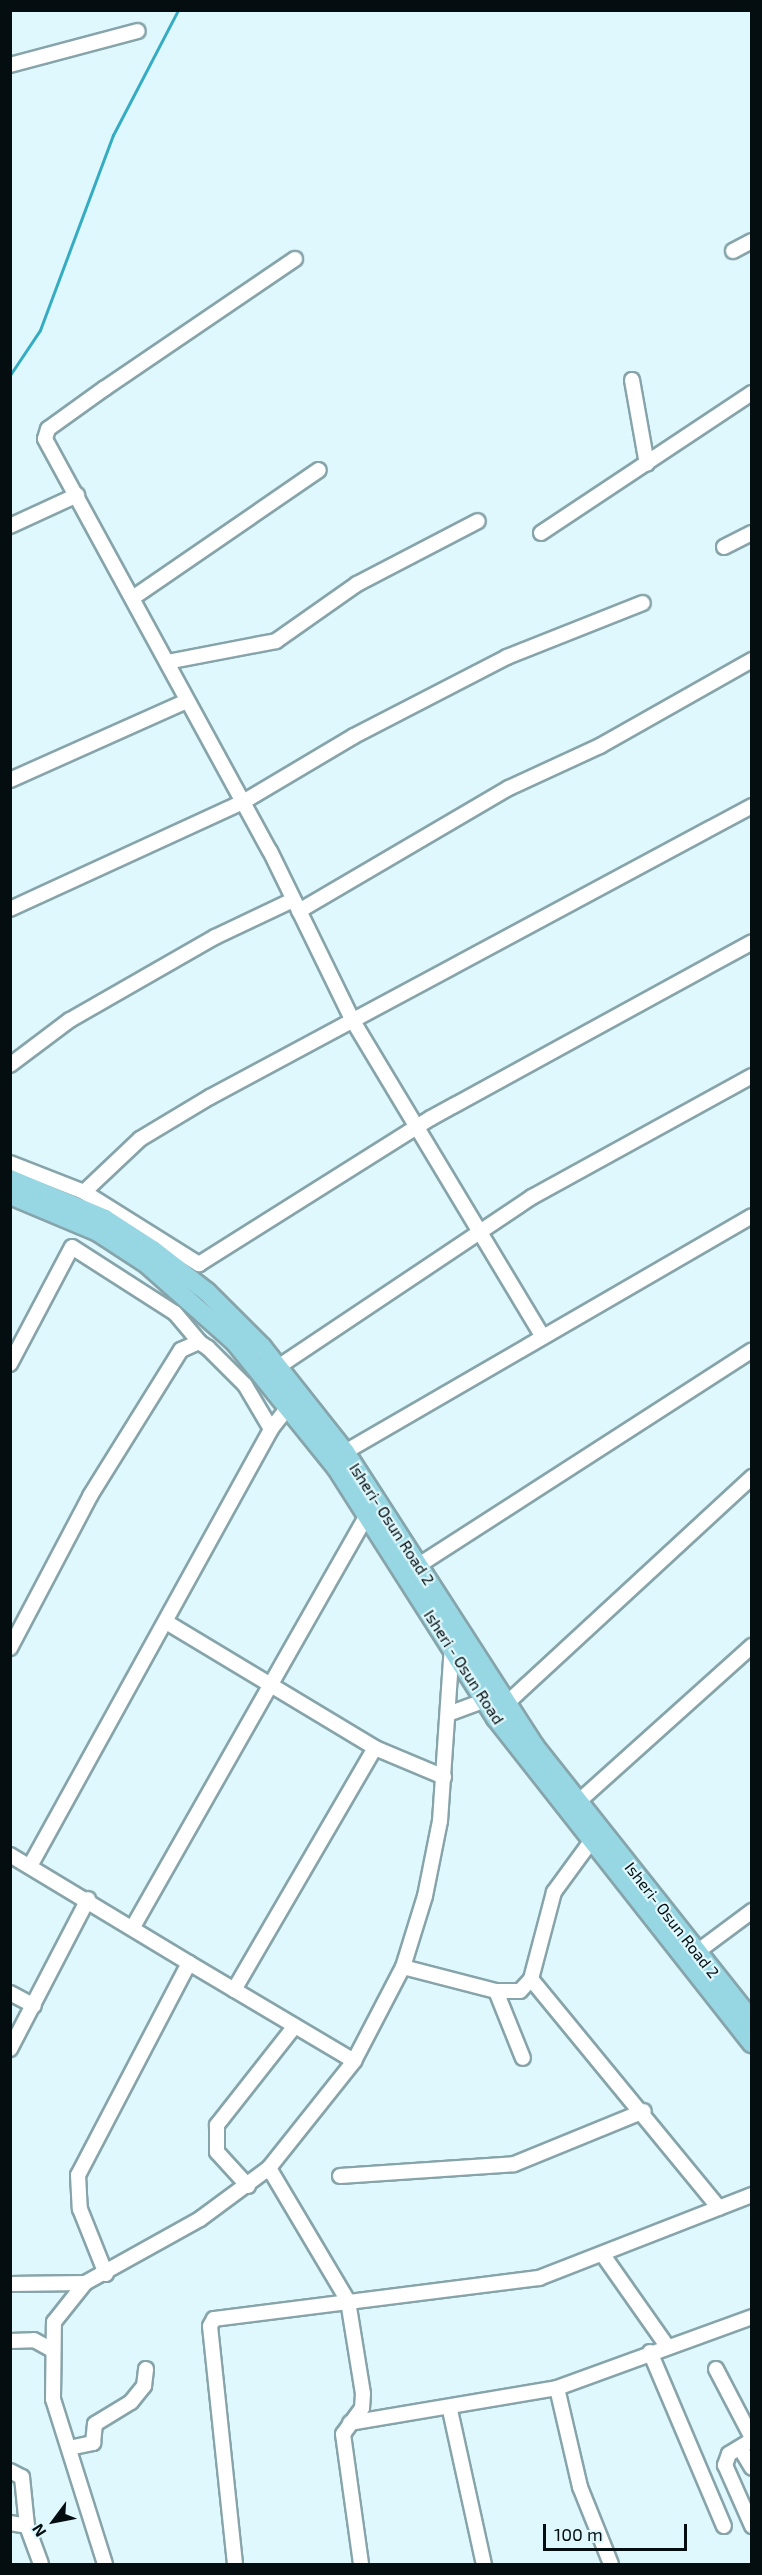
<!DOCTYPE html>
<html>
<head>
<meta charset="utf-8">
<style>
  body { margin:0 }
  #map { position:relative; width:762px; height:2575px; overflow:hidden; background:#dff8fd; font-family:"Exo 2",sans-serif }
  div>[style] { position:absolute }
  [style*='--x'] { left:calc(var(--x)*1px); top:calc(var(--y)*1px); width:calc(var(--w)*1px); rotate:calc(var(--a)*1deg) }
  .stream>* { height:3px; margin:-1.5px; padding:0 1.5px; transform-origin:1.5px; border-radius:1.5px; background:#35acc2 }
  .roads { filter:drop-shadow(2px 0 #86a4aa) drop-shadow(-2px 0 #86a4aa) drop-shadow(0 2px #86a4aa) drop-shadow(0 -2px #86a4aa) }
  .minor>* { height:14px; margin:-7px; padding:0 7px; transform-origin:7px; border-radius:7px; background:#fff }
  .major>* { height:18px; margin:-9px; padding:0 9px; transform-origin:9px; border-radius:9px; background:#97d7e3 }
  span { translate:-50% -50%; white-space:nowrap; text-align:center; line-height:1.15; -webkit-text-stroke:4.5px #dff8fd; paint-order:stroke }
  .street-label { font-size:16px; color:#040e10 }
  .frame { position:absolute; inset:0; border:12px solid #040e10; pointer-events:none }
  .north { position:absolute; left:24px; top:2491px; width:60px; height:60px; -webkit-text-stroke:4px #dff8fd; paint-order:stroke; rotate:238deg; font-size:16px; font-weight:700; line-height:24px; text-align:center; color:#040e10 }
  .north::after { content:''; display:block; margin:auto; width:21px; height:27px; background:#040e10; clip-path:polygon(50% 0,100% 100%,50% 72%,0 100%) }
  .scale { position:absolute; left:543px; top:2524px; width:144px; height:27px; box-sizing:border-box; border:3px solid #040e10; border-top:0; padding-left:8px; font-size:18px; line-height:21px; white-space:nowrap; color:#040e10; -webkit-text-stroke:4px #dff8fd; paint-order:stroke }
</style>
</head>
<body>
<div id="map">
  <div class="stream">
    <div style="--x:10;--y:375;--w:54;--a:-56.3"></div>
    <div style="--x:40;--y:330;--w:208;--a:-69.5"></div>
    <div style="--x:113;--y:135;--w:141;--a:-62.5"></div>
  </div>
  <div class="roads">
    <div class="minor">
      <div style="--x:10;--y:65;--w:132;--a:-14.9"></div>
      <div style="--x:733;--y:251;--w:21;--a:-28"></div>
      <div style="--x:295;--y:259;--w:230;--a:145.8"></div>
      <div style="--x:105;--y:388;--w:70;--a:144.3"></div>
      <div style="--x:48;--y:429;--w:10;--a:107"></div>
      <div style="--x:45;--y:439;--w:469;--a:61.4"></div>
      <div style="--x:270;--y:851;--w:189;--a:64"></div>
      <div style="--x:353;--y:1021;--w:366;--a:59"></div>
      <div style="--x:632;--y:380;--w:85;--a:79.9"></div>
      <div style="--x:10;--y:526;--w:74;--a:-24.8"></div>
      <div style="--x:541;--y:533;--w:253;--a:-33.6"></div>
      <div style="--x:724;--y:547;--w:31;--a:-27"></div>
      <div style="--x:134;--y:597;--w:224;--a:-34.5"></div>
      <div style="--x:167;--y:662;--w:111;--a:-10.9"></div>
      <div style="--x:276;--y:641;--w:99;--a:-35.1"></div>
      <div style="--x:357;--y:584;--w:136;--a:-27.5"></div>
      <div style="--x:10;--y:780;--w:194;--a:-24.1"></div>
      <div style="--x:10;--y:909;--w:256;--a:-24.7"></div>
      <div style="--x:243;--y:802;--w:129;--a:-30.7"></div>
      <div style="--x:354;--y:736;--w:172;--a:-27.3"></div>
      <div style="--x:507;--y:657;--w:146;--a:-21.7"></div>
      <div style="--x:299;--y:911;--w:243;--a:-30.4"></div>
      <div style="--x:509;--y:788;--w:100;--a:-24.8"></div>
      <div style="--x:600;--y:746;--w:175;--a:-29.5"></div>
      <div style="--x:10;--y:1065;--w:75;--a:-36.9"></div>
      <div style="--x:70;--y:1020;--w:167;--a:-29.8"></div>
      <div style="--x:215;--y:937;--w:86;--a:-25.4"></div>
      <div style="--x:10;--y:1163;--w:79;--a:21.4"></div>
      <div style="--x:84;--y:1192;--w:136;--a:32.1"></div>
      <div style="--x:199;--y:1264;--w:274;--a:-32.2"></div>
      <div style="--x:431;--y:1118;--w:366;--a:-28.7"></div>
      <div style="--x:84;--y:1192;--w:77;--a:-43.4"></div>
      <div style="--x:140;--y:1139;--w:82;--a:-31"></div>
      <div style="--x:210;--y:1097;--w:615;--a:-28.23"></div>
      <div style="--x:10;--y:1364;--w:132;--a:-62.1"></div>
      <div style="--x:72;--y:1247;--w:122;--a:32.7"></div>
      <div style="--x:175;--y:1313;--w:38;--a:50"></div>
      <div style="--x:278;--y:1367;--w:306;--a:-33.8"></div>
      <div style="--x:532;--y:1197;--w:251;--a:-28.8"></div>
      <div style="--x:345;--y:1452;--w:470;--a:-30.1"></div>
      <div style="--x:419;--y:1565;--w:396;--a:-32.8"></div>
      <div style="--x:168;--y:1623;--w:242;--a:31.1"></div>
      <div style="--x:375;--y:1748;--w:75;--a:22.8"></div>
      <div style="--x:10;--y:1648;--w:172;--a:-62.2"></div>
      <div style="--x:90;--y:1496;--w:172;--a:-58.1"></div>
      <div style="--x:181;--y:1350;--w:20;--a:-24"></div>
      <div style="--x:199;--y:1342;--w:11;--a:34"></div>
      <div style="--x:208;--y:1348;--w:52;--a:45"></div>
      <div style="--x:245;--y:1385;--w:51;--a:59.4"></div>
      <div style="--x:506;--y:1704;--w:335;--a:-42.7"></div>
      <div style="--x:448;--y:1714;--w:49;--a:-20.3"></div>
      <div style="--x:578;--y:1802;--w:234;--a:-41.9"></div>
      <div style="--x:10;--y:1855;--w:209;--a:31.1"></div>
      <div style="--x:189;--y:1963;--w:239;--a:117.6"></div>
      <div style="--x:78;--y:2175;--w:34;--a:87"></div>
      <div style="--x:80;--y:2209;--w:70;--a:68.2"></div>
      <div style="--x:30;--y:1866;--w:499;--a:-61.1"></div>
      <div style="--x:271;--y:1429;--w:31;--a:-52"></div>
      <div style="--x:133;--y:1927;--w:475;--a:-60.4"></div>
      <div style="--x:697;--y:1952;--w:69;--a:-36.7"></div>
      <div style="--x:189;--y:1963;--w:192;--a:30.7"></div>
      <div style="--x:403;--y:1967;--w:96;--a:14.5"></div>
      <div style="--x:496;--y:1991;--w:24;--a:0"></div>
      <div style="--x:520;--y:1991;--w:16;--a:-47"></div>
      <div style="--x:531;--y:1979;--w:90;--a:-75.2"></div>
      <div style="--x:554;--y:1892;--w:64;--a:-53.8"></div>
      <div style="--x:531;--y:1979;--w:296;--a:50.6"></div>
      <div style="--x:234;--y:1990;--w:280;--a:-59.8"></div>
      <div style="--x:496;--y:1991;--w:72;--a:68.1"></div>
      <div style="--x:10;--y:1993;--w:27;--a:28"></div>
      <div style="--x:10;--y:2049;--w:169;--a:-62.5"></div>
      <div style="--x:269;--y:2168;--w:155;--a:59.3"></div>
      <div style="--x:348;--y:2301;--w:94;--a:80.8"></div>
      <div style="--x:363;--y:2394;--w:14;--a:94"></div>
      <div style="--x:362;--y:2408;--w:32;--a:126"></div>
      <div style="--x:343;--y:2434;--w:131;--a:82.1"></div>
      <div style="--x:340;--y:2176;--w:174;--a:-3.9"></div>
      <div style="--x:514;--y:2164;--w:140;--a:-22.2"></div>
      <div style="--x:248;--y:2186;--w:46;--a:-132.4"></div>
      <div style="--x:217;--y:2152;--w:27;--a:-90"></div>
      <div style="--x:217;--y:2125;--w:125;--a:-51.8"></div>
      <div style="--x:603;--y:2255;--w:111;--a:54.9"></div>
      <div style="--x:10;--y:2284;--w:75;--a:-0.8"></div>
      <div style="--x:10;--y:2341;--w:24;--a:-2"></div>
      <div style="--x:34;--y:2340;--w:18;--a:29"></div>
      <div style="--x:650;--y:2352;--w:189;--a:67"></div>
      <div style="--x:716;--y:2369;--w:78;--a:62.4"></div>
      <div style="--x:557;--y:2388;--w:102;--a:76.9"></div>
      <div style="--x:580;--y:2487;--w:83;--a:68.1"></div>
      <div style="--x:450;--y:2410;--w:158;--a:77.6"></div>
      <div style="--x:350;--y:2423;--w:210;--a:-9.6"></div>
      <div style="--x:557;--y:2388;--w:208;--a:-20"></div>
      <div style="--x:752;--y:2440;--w:27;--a:149"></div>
      <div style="--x:729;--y:2454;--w:12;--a:110"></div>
      <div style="--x:725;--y:2465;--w:67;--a:66.1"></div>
      <div style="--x:69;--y:2448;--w:25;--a:-12"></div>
      <div style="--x:93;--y:2443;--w:19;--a:-84"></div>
      <div style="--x:95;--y:2424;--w:42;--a:-31.4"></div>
      <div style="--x:131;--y:2402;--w:21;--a:-51"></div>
      <div style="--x:144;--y:2386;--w:17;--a:-83"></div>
      <div style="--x:740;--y:2448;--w:23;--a:59"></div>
      <div style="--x:10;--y:2471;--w:13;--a:27"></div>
      <div style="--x:22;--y:2477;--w:49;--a:84.2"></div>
      <div style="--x:27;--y:2526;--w:40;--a:69.8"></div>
      <div style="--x:10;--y:2523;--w:17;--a:10"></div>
      <div style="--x:105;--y:2564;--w:173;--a:-107.5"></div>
      <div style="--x:53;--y:2399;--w:77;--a:-89.3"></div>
      <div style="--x:54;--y:2322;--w:50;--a:-51.5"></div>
      <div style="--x:85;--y:2283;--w:132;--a:-29.1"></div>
      <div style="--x:200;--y:2219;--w:86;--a:-36.5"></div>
      <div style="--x:269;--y:2168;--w:137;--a:-51.5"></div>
      <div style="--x:354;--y:2061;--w:106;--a:-62.5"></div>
      <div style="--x:403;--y:1967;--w:74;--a:-72.8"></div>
      <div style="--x:425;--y:1896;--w:76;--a:-78.7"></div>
      <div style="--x:440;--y:1821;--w:178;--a:-86.1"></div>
      <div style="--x:235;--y:2564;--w:239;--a:-96"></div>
      <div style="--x:210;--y:2326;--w:8;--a:-60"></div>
      <div style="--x:214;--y:2319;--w:328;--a:-7.2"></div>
      <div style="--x:539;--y:2278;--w:229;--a:-21.3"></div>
    </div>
    <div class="major">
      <div style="--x:10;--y:1179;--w:103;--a:22.8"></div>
      <div style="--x:105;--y:1219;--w:57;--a:32.9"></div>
      <div style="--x:153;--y:1250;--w:68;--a:37.9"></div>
      <div style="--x:207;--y:1292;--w:78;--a:45"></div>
      <div style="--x:262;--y:1347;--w:134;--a:51.7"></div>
      <div style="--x:345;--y:1452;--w:351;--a:57.2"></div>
      <div style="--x:535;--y:1747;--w:350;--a:51.6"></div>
      <div style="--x:10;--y:1195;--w:95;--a:22.8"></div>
      <div style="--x:98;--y:1232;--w:59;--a:33.1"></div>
      <div style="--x:147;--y:1264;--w:118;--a:41.6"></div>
      <div style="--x:235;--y:1342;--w:161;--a:51.1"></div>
      <div style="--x:336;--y:1467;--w:298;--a:57.5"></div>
      <div style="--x:496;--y:1718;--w:414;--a:51.8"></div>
    </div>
  </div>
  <div class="street-label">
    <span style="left:392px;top:1524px;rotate:57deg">Isheri- Osun Road 2</span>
    <span style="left:464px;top:1667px;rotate:57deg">Isheri - Osun Road</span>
    <span style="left:672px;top:1920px;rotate:52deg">Isheri- Osun Road 2</span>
  </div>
  <div class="frame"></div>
  <div class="north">N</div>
  <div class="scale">100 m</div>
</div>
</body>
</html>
